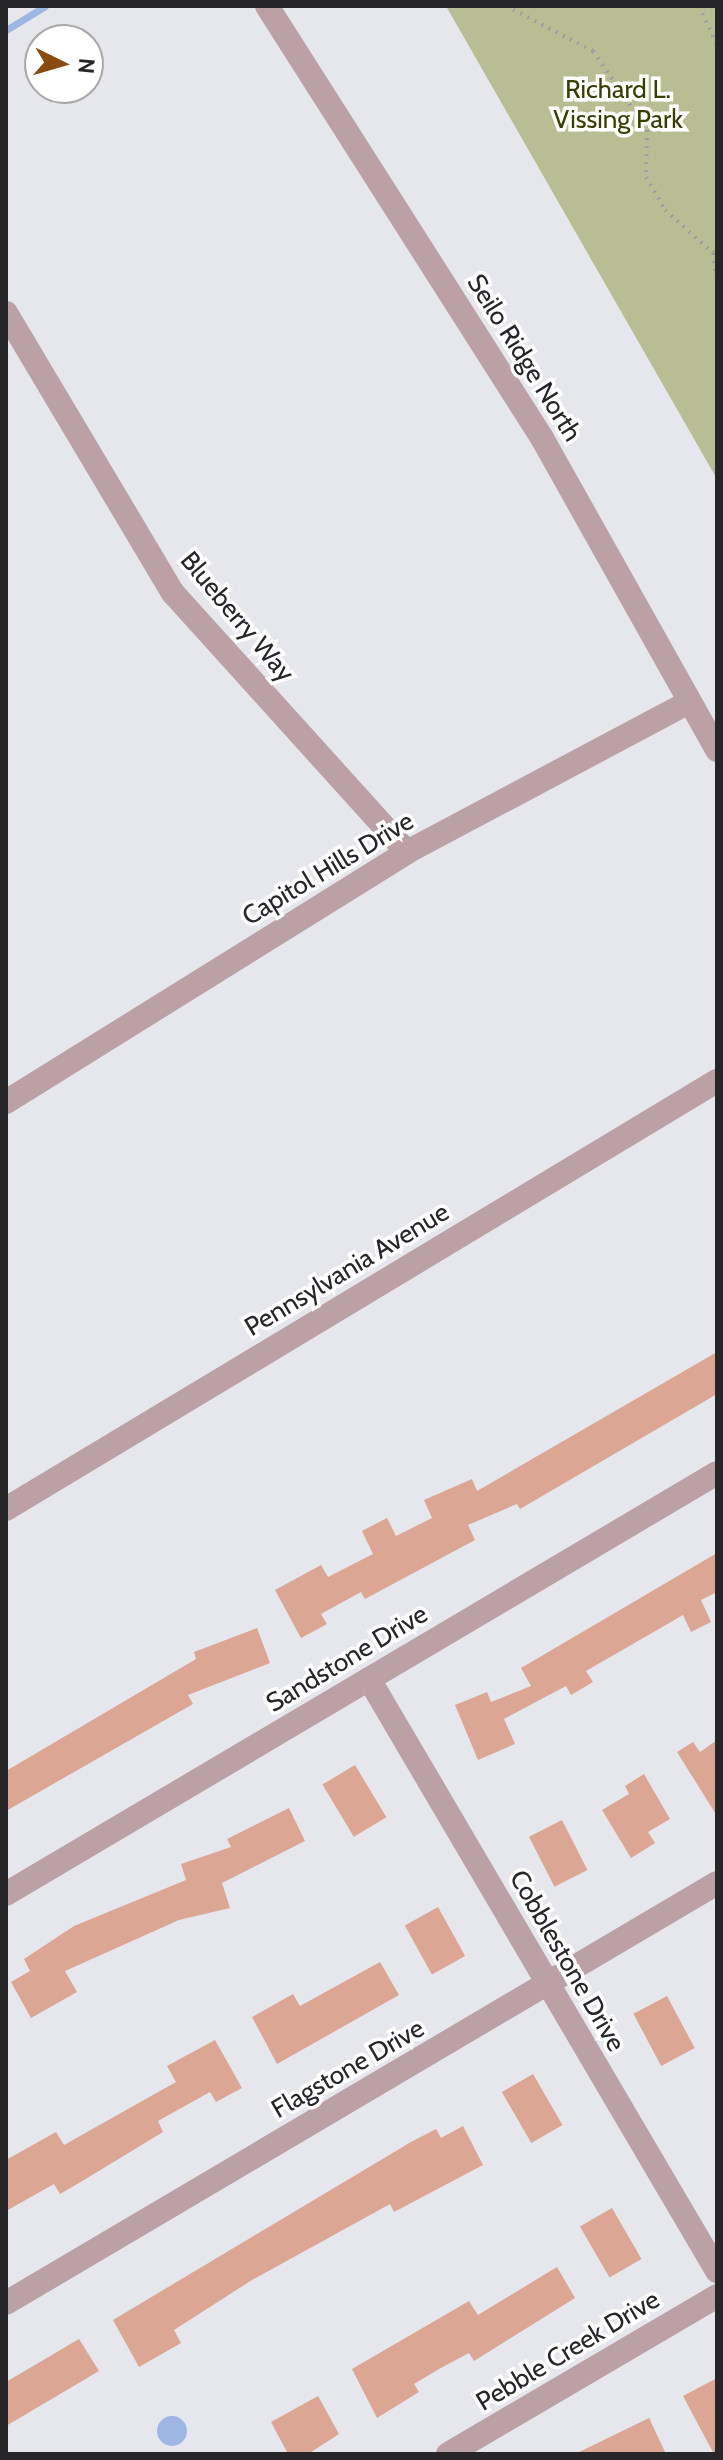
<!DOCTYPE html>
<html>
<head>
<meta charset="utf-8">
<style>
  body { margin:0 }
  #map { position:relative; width:723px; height:2460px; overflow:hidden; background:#e6e6ed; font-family:Cabin,sans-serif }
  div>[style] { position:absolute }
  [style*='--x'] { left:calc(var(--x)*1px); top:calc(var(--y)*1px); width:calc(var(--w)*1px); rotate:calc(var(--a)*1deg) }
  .green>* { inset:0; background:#b8bd93 }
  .water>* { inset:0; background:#9eb6e2 }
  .round { border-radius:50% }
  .stream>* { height:7px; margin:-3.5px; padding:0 3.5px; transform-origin:3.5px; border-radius:3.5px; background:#9eb6e2 }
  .building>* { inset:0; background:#dba694; transform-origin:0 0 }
  .path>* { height:4px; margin-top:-2px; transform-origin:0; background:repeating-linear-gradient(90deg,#9d9da3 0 2px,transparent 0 8px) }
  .minor>* { height:24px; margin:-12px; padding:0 12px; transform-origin:12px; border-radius:12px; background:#bba1a6 }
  span { translate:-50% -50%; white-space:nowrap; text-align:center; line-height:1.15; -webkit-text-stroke:7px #fff; paint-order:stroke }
  .park-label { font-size:26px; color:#383d00 }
  .street-label { font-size:26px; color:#262629 }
  .frame { position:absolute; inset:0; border:8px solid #262629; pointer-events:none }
  .north { position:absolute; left:24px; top:24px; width:80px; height:80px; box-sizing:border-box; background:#fff; border:2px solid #a8a8a9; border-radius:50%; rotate:95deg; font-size:22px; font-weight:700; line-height:32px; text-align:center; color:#262629 }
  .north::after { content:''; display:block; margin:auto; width:28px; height:36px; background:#8a4b11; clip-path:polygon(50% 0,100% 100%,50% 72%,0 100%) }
</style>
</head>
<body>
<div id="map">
  <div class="green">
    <div style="clip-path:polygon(446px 6px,717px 6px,717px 479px)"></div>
  </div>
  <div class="water">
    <div class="round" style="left:157px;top:2416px;width:30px;height:30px"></div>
  </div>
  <div class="stream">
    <div style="--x:6;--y:30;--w:46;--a:-31.6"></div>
  </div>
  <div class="building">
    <div style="clip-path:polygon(717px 1352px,717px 1394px,520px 1509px,517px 1504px,468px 1525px,475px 1540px,365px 1599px,361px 1592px,321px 1614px,327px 1624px,301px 1638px,275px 1590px,321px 1565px,328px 1577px,373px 1554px,362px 1531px,387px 1518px,396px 1536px,432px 1518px,424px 1500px,472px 1479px,477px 1491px)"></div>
    <div style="clip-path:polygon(717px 1553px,717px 1592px,701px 1600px,711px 1622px,691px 1632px,683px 1615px,586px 1671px,593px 1682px,571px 1695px,566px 1686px,504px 1719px,515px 1744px,478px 1760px,455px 1705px,487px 1692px,491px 1702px,531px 1686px,521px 1668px)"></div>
    <div style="clip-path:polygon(257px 1628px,270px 1663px,188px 1695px,193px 1704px,6px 1811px,6px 1771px,196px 1659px,194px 1652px)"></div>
    <div style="clip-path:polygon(717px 1740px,717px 1816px,677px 1752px,693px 1742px,700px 1752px)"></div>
    <div style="left:355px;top:1765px;width:61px;height:38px;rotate:59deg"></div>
    <div style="clip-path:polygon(644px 1774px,670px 1819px,648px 1832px,655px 1843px,631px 1858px,602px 1810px,629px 1794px,625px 1786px)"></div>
    <div style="clip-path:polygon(289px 1808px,305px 1841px,222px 1883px,230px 1908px,179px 1920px,65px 1971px,77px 1992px,31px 2018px,11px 1982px,30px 1971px,24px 1959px,74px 1926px,186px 1880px,181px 1864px,231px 1847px,227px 1839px)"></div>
    <div style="left:562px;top:1820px;width:56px;height:37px;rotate:63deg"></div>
    <div style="left:438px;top:1907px;width:56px;height:38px;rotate:61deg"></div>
    <div style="clip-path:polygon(380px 1962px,399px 1995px,277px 2064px,252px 2017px,293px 1994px,300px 2006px)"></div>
    <div style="left:667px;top:1996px;width:59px;height:38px;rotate:62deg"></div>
    <div style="clip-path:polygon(215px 2040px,242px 2088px,216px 2102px,210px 2092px,158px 2121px,163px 2132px,84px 2180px,60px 2194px,54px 2184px,6px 2211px,6px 2160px,56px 2132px,64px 2145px,176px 2082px,167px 2066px)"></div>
    <div style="left:533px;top:2074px;width:59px;height:36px;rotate:60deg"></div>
    <div style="clip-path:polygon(463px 2126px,483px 2165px,394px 2212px,390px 2204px,252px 2280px,174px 2330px,181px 2343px,139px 2367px,113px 2320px,411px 2142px,436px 2129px,441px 2138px)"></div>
    <div style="left:612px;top:2208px;width:59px;height:37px;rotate:60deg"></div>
    <div style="clip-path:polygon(557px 2267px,575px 2298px,474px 2361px,469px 2353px,439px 2369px,414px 2384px,419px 2392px,377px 2418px,352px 2369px,469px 2301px,478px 2315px)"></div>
    <div style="clip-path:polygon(79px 2339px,99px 2371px,6px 2426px,6px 2382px)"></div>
    <div style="clip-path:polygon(717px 2378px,717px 2454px,714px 2454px,683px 2396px)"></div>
    <div style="clip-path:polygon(318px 2396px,339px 2434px,308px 2454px,288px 2454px,271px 2422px)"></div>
    <div style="clip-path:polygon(649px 2418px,666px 2454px,575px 2454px)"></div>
  </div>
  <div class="path">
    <div style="--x:506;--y:6;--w:98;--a:27.3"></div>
    <div style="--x:593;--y:51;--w:96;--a:55.6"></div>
    <div style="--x:647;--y:130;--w:47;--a:91.2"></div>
    <div style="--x:646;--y:177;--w:38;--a:60"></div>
    <div style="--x:665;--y:210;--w:64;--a:41.9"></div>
    <div style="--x:713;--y:253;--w:5;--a:-37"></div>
    <div style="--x:699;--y:6;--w:43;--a:65.2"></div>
    <div style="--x:713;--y:253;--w:27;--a:82"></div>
  </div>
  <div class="minor">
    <div style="--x:267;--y:6;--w:512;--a:57.52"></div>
    <div style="--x:542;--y:438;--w:358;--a:60.7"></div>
    <div style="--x:6;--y:313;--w:326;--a:59.2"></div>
    <div style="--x:173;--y:593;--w:349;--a:47.9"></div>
    <div style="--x:6;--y:1102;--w:473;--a:-31.9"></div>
    <div style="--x:407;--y:852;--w:319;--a:-28"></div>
    <div style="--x:6;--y:1509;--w:830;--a:-31.05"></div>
    <div style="--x:369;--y:1679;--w:687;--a:59.55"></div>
    <div style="--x:6;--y:1894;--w:826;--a:-30.63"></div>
    <div style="--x:6;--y:2303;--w:826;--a:-30.57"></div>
    <div style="--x:448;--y:2454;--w:312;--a:-30.4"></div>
  </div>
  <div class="park-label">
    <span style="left:618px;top:105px">Richard L.<br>Vissing Park</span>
  </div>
  <div class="street-label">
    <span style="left:524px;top:358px;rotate:58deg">Seilo Ridge North</span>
    <span style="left:237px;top:617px;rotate:50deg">Blueberry Way</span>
    <span style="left:328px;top:869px;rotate:-31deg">Capitol Hills Drive</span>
    <span style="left:347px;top:1270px;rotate:-31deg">Pennsylvania Avenue</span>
    <span style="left:347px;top:1659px;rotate:-31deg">Sandstone Drive</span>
    <span style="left:567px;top:1961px;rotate:60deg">Cobblestone Drive</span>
    <span style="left:348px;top:2069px;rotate:-30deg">Flagstone Drive</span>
    <span style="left:568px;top:2351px;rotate:-31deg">Pebble Creek Drive</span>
  </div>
  <div class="frame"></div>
  <div class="north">N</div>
</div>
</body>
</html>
